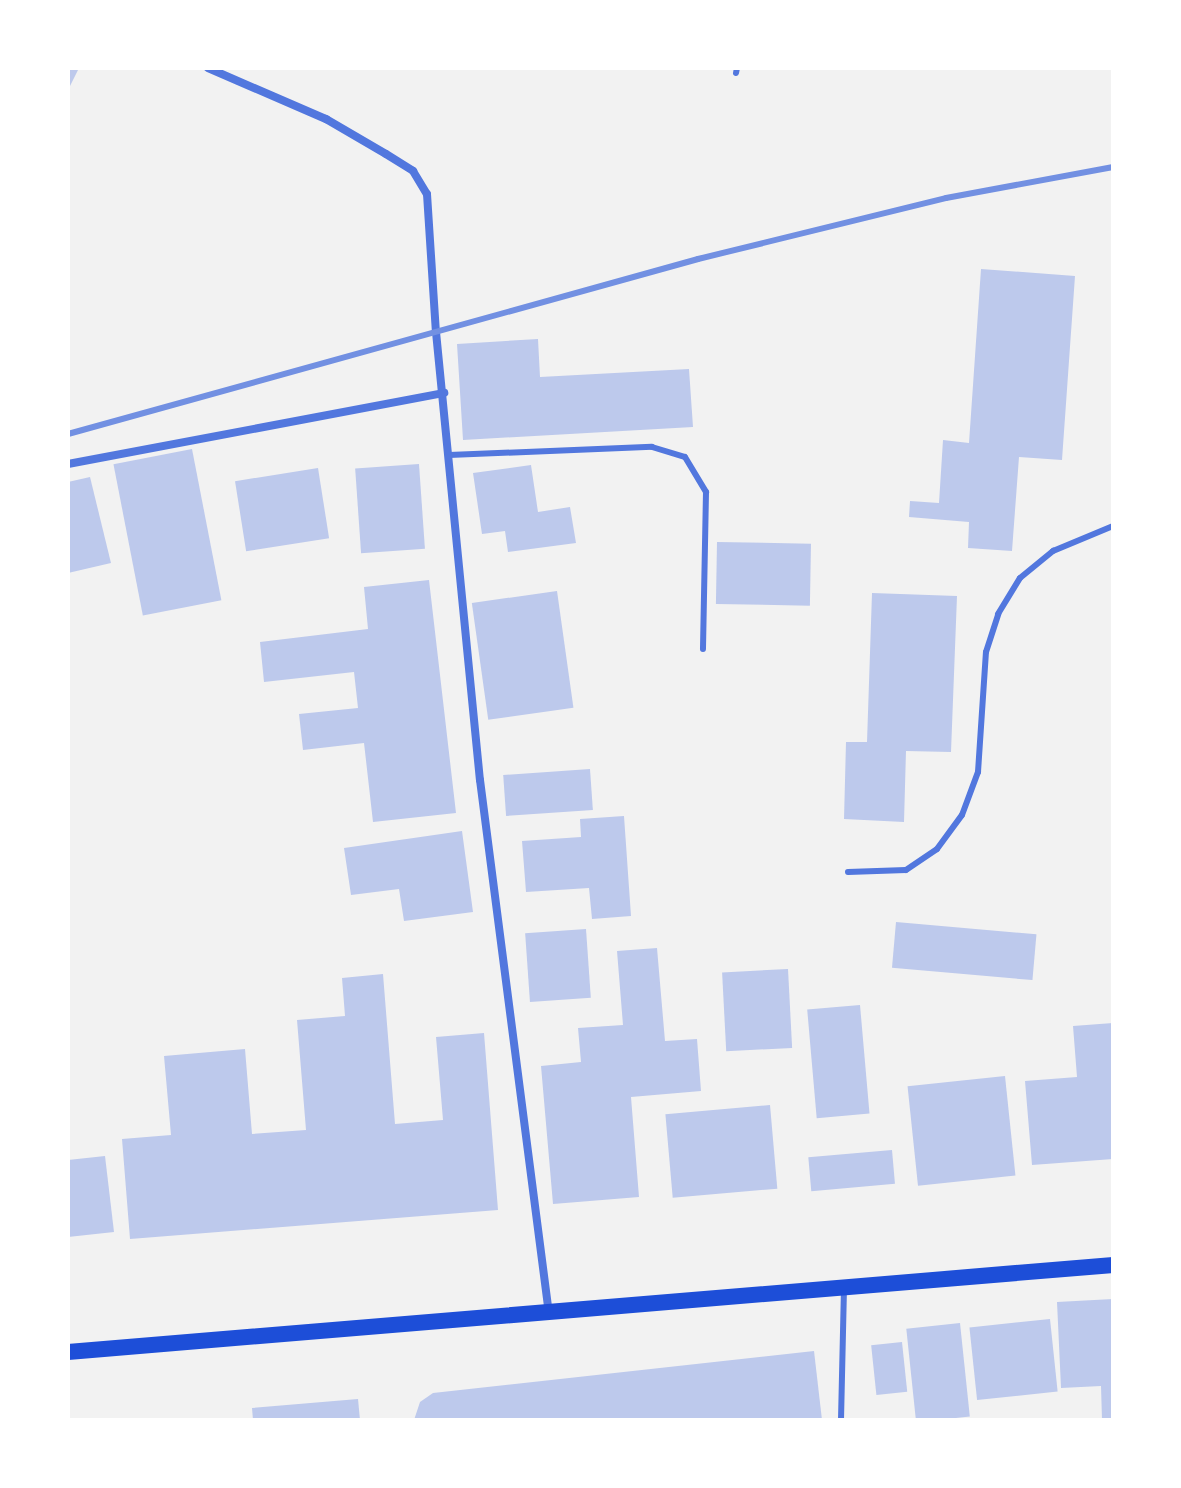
<!DOCTYPE html>
<html>
<head>
<meta charset="utf-8">
<style>
  body { margin:0 }
  #map { position:relative; width:1181px; height:1488px; overflow:hidden; background:#f2f2f2; font-family:Arial,sans-serif }
  div>[style] { position:absolute }
  [style*='--x'] { left:calc(var(--x)*1px); top:calc(var(--y)*1px); width:calc(var(--w)*1px); rotate:calc(var(--a)*1deg) }
  .building>* { inset:0; background:#bdc9ec; transform-origin:0 0 }
  .service>* { height:6px; margin:-3px; padding:0 3px; transform-origin:3px; border-radius:3px; background:#5277de }
  .minor>* { height:8px; margin:-4px; padding:0 4px; transform-origin:4px; border-radius:4px; background:#5277de }
  .secondary>* { height:16px; margin:-8px; padding:0 8px; transform-origin:8px; border-radius:8px; background:#1d4ed8 }
  .rail>* { height:6px; margin:-3px; padding:0 3px; transform-origin:3px; border-radius:3px; background:#7290e2 }
  span { translate:-50% -50%; white-space:nowrap; text-align:center; line-height:1.15; -webkit-text-stroke:8px #fff; paint-order:stroke }
  .frame { position:absolute; inset:0; border:70px solid #fff; pointer-events:none }
</style>
</head>
<body>
<div id="map">
  <div class="building">
    <div style="clip-path:polygon(68px 68px,79px 68px,68px 90px)"></div>
    <div style="clip-path:polygon(981px 269px,1075px 276px,1062px 460px,1019px 457px,1012px 551px,968px 548px,969px 522px,909px 517px,910px 501px,939px 503px,943px 440px,969px 443px)"></div>
    <div style="clip-path:polygon(538px 339px,540px 377px,689px 369px,693px 427px,463px 440px,457px 344px)"></div>
    <div style="left:192px;top:449px;width:154px;height:80px;rotate:79deg"></div>
    <div style="left:419px;top:464px;width:85px;height:64px;rotate:86deg"></div>
    <div style="clip-path:polygon(531px 465px,538px 512px,570px 507px,576px 543px,508px 552px,505px 531px,482px 534px,473px 473px)"></div>
    <div style="left:318px;top:468px;width:71px;height:84px;rotate:81deg"></div>
    <div style="clip-path:polygon(90px 477px,111px 563px,68px 573px,68px 482px)"></div>
    <div style="left:717px;top:542px;width:94px;height:62px;rotate:1deg"></div>
    <div style="clip-path:polygon(429px 580px,456px 813px,373px 822px,364px 743px,303px 750px,299px 714px,358px 708px,354px 672px,264px 682px,260px 642px,368px 629px,364px 587px)"></div>
    <div style="left:557px;top:591px;width:118px;height:86px;rotate:82deg"></div>
    <div style="clip-path:polygon(872px 593px,957px 596px,951px 752px,906px 751px,904px 822px,844px 819px,846px 742px,867px 742px)"></div>
    <div style="left:590px;top:769px;width:41px;height:87px;rotate:86deg"></div>
    <div style="clip-path:polygon(624px 816px,631px 916px,592px 919px,589px 888px,526px 892px,522px 841px,581px 837px,580px 819px)"></div>
    <div style="clip-path:polygon(462px 831px,473px 912px,404px 921px,399px 889px,351px 895px,344px 848px)"></div>
    <div style="left:896px;top:922px;width:141px;height:46px;rotate:5deg"></div>
    <div style="left:586px;top:929px;width:69px;height:61px;rotate:86deg"></div>
    <div style="clip-path:polygon(657px 948px,665px 1041px,697px 1039px,701px 1091px,631px 1097px,639px 1197px,553px 1204px,541px 1066px,581px 1062px,578px 1028px,623px 1025px,617px 951px)"></div>
    <div style="left:788px;top:969px;width:79px;height:66px;rotate:87deg"></div>
    <div style="clip-path:polygon(383px 974px,395px 1124px,443px 1120px,436px 1037px,484px 1033px,498px 1210px,130px 1239px,122px 1139px,171px 1135px,164px 1056px,245px 1049px,252px 1134px,306px 1130px,297px 1020px,345px 1016px,342px 978px)"></div>
    <div style="left:860px;top:1005px;width:109px;height:53px;rotate:85deg"></div>
    <div style="clip-path:polygon(1113px 1023px,1113px 1159px,1032px 1165px,1025px 1081px,1077px 1077px,1073px 1026px)"></div>
    <div style="left:1005px;top:1076px;width:100px;height:98px;rotate:84deg"></div>
    <div style="left:770px;top:1105px;width:84px;height:105px;rotate:85deg"></div>
    <div style="left:892px;top:1150px;width:34px;height:84px;rotate:85deg"></div>
    <div style="clip-path:polygon(105px 1156px,114px 1232px,68px 1237px,68px 1160px)"></div>
    <div style="clip-path:polygon(1113px 1299px,1113px 1420px,1102px 1420px,1101px 1386px,1061px 1388px,1057px 1302px)"></div>
    <div style="left:1050px;top:1319px;width:73px;height:81px;rotate:84deg"></div>
    <div style="left:960px;top:1323px;width:94px;height:54px;rotate:84deg"></div>
    <div style="left:902px;top:1342px;width:50px;height:31px;rotate:84deg"></div>
    <div style="clip-path:polygon(814px 1351px,822px 1420px,414px 1420px,420px 1402px,433px 1393px)"></div>
    <div style="clip-path:polygon(358px 1399px,360px 1420px,253px 1420px,252px 1408px)"></div>
  </div>
  <div class="service">
    <div style="--x:736;--y:73;--w:5;--a:-79"></div>
    <div style="--x:449;--y:455;--w:203;--a:-2.3"></div>
    <div style="--x:652;--y:447;--w:34;--a:17"></div>
    <div style="--x:685;--y:457;--w:41;--a:59"></div>
    <div style="--x:706;--y:492;--w:157;--a:91.1"></div>
    <div style="--x:848;--y:872;--w:58;--a:-2"></div>
    <div style="--x:906;--y:870;--w:37;--a:-34"></div>
    <div style="--x:937;--y:849;--w:42;--a:-53.7"></div>
    <div style="--x:962;--y:815;--w:46;--a:-69.6"></div>
    <div style="--x:978;--y:772;--w:120;--a:-86.2"></div>
    <div style="--x:986;--y:652;--w:40;--a:-72"></div>
    <div style="--x:998;--y:614;--w:42;--a:-58.6"></div>
    <div style="--x:1020;--y:578;--w:43;--a:-39.3"></div>
    <div style="--x:1053;--y:551;--w:65;--a:-22.6"></div>
    <div style="--x:841;--y:1420;--w:132;--a:-88.7"></div>
  </div>
  <div class="minor">
    <div style="--x:208;--y:68;--w:129;--a:23.4"></div>
    <div style="--x:326;--y:119;--w:69;--a:30.3"></div>
    <div style="--x:386;--y:154;--w:32;--a:32"></div>
    <div style="--x:413;--y:171;--w:27;--a:59"></div>
    <div style="--x:427;--y:194;--w:138;--a:86.3"></div>
    <div style="--x:436;--y:332;--w:450;--a:84.4"></div>
    <div style="--x:480;--y:780;--w:538;--a:82.64"></div>
    <div style="--x:68;--y:464;--w:383;--a:-10.7"></div>
  </div>
  <div class="secondary">
    <div style="--x:68;--y:1352;--w:1049;--a:-4.76"></div>
  </div>
  <div class="rail">
    <div style="--x:68;--y:434;--w:654;--a:-15.52"></div>
    <div style="--x:698;--y:259;--w:255;--a:-13.8"></div>
    <div style="--x:946;--y:198;--w:170;--a:-10.5"></div>
  </div>
  <div class="frame"></div>
</div>
</body>
</html>
